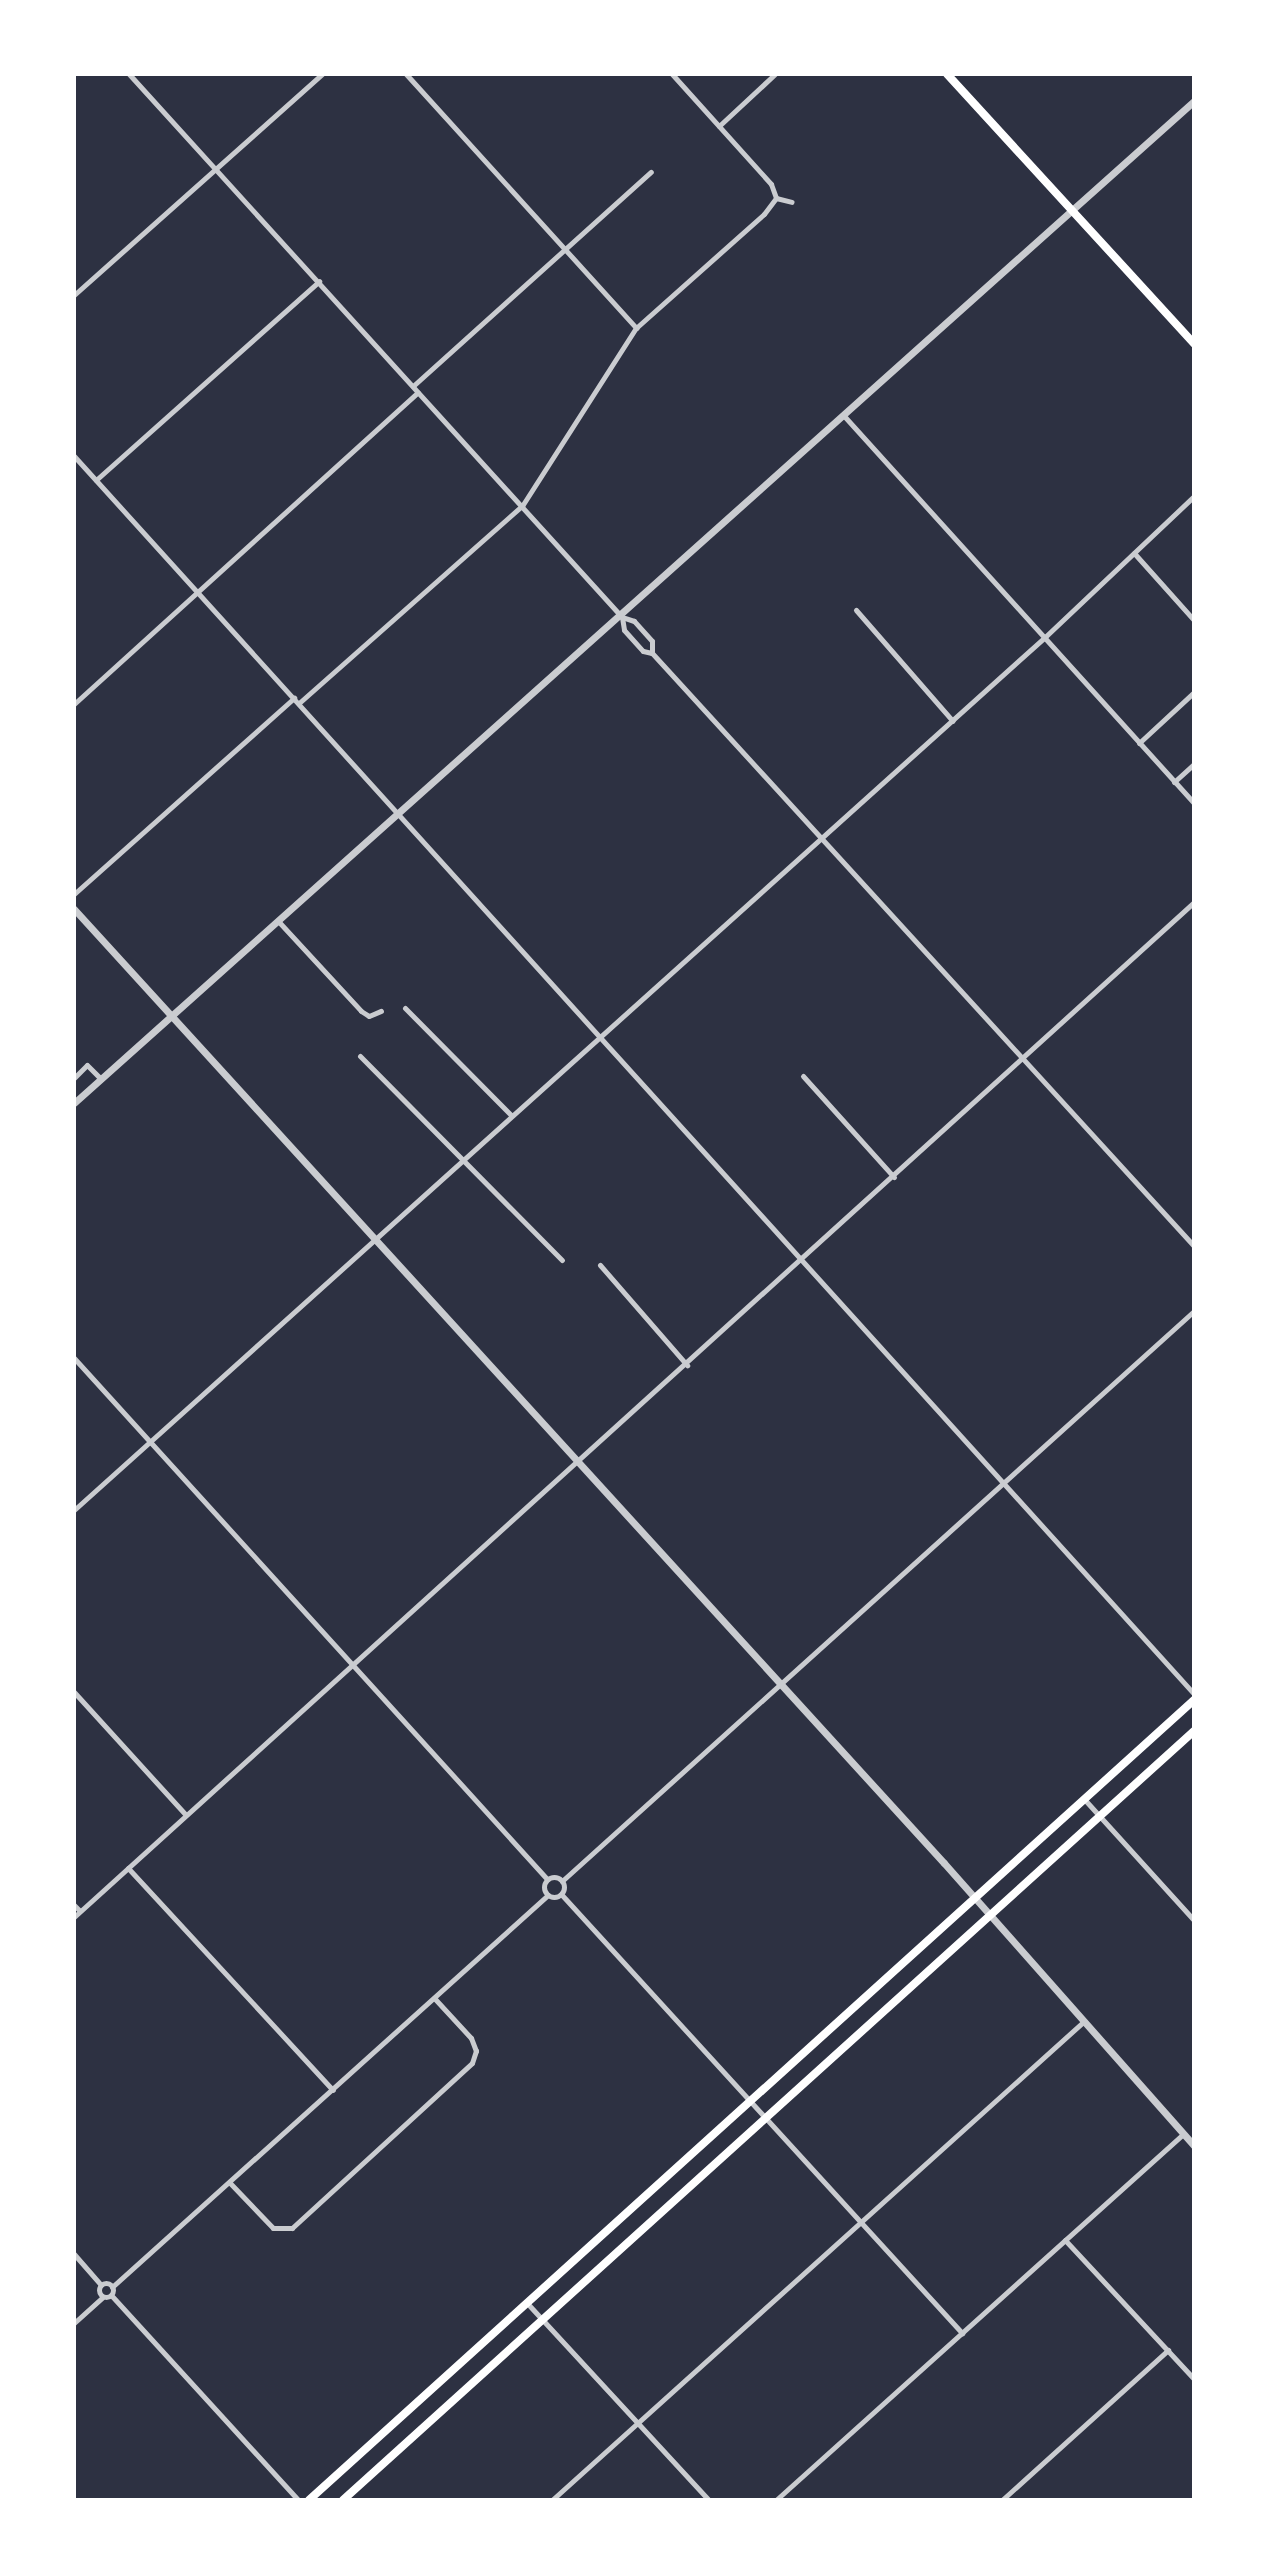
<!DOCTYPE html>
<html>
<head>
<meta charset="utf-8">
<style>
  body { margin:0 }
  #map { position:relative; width:1268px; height:2574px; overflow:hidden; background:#2d3142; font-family:Barlow,sans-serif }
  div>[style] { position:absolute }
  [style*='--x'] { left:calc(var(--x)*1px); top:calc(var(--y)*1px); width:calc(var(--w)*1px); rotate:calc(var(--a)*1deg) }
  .minor>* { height:5px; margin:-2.5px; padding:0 2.5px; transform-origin:2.5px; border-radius:2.5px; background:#caccd0 }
  .minor>.ring { margin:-2.5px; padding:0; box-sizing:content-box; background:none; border:5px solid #caccd0; border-radius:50% }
  .tertiary>* { height:7px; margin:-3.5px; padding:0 3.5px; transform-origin:3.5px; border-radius:3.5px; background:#caccd0 }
  .primary>* { height:8px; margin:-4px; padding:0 4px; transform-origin:4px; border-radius:4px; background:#fff }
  span { translate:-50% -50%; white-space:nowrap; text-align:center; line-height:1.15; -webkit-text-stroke:7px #fff; paint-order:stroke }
  .frame { position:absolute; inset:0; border:76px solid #fff; pointer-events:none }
</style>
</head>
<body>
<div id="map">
  <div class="minor">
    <div style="--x:129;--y:74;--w:731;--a:47.77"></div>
    <div style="--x:406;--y:74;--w:343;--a:47.8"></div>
    <div style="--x:672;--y:74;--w:148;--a:48"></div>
    <div style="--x:771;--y:184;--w:15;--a:70"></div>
    <div style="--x:719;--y:126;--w:76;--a:-42.9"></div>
    <div style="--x:776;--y:198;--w:16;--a:14"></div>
    <div style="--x:74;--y:295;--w:332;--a:-41.7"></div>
    <div style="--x:413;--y:386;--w:320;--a:-42"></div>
    <div style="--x:845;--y:417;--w:520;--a:47.88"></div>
    <div style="--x:74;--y:456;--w:1669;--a:47.86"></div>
    <div style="--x:96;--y:480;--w:299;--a:-41.7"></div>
    <div style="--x:1134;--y:553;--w:90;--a:48.2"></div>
    <div style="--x:856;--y:610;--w:147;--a:48.9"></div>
    <div style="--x:652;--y:653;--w:12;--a:-90"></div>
    <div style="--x:652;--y:641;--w:27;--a:-132"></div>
    <div style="--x:634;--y:621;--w:13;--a:-162"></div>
    <div style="--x:622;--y:617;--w:13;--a:81"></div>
    <div style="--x:624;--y:630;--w:28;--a:48"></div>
    <div style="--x:643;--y:651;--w:9;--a:13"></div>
    <div style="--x:652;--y:653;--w:803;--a:47.57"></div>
    <div style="--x:299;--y:703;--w:298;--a:-41.5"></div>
    <div style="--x:522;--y:506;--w:211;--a:-57.4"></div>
    <div style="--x:636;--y:328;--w:171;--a:-41.7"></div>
    <div style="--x:764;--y:214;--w:20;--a:-53"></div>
    <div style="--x:74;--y:704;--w:464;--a:-42.2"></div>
    <div style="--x:1139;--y:743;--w:75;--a:-42.8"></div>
    <div style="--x:1174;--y:782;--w:27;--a:-42"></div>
    <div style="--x:74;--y:894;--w:295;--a:-41.7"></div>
    <div style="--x:279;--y:922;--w:121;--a:47.3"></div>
    <div style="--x:361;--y:1011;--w:9;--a:32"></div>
    <div style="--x:369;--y:1016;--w:13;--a:-23"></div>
    <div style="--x:405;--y:1008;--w:151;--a:45.3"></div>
    <div style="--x:360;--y:1056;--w:287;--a:45.3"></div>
    <div style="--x:803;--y:1076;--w:136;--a:48"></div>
    <div style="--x:74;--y:1078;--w:18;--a:-45"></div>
    <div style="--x:87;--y:1065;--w:20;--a:45"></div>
    <div style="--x:600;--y:1265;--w:133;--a:49"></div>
    <div style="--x:74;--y:1358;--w:704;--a:47.76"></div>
    <div style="--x:74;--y:1510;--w:1306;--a:-41.96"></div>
    <div style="--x:1045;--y:637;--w:205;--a:-43.4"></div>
    <div style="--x:74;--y:1692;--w:165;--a:47.7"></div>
    <div style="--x:1085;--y:1800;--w:162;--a:47.8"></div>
    <div style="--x:128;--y:1868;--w:302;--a:47.3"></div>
    <div class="ring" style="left:544px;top:1877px;width:15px;height:15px"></div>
    <div style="--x:562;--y:1881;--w:851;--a:-42.05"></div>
    <div style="--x:561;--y:1894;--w:595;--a:47.59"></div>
    <div style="--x:74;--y:1905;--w:8;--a:45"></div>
    <div style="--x:74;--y:1917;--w:1511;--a:-42.18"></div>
    <div style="--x:230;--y:2183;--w:62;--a:46.3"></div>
    <div style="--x:273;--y:2228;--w:19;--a:0"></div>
    <div style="--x:292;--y:2228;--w:244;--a:-42.5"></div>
    <div style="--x:472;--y:2063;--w:13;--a:-72"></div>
    <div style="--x:476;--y:2051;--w:14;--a:-111"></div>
    <div style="--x:471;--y:2038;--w:53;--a:-132.7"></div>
    <div style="--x:1065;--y:2240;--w:190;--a:47.1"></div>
    <div style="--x:74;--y:2254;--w:41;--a:48.9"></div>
    <div class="ring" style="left:99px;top:2283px;width:9px;height:9px"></div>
    <div style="--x:112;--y:2287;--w:586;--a:-41.96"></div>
    <div style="--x:111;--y:2295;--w:277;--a:47.6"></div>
    <div style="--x:527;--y:2303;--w:268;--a:47.3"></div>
    <div style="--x:74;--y:2323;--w:39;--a:-42"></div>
    <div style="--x:552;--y:2500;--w:714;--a:-41.99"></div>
    <div style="--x:776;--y:2500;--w:547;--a:-41.96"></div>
    <div style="--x:1002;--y:2500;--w:224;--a:-42.1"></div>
  </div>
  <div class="tertiary">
    <div style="--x:74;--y:909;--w:1291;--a:47.64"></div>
    <div style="--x:944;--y:1863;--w:378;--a:48.5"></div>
    <div style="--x:74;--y:1103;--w:1503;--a:-41.82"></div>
  </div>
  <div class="primary">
    <div style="--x:947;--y:74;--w:366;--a:47.5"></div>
    <div style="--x:309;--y:2500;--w:1193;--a:-42.11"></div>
    <div style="--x:343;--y:2500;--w:1147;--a:-42.1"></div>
  </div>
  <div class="frame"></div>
</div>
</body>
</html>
